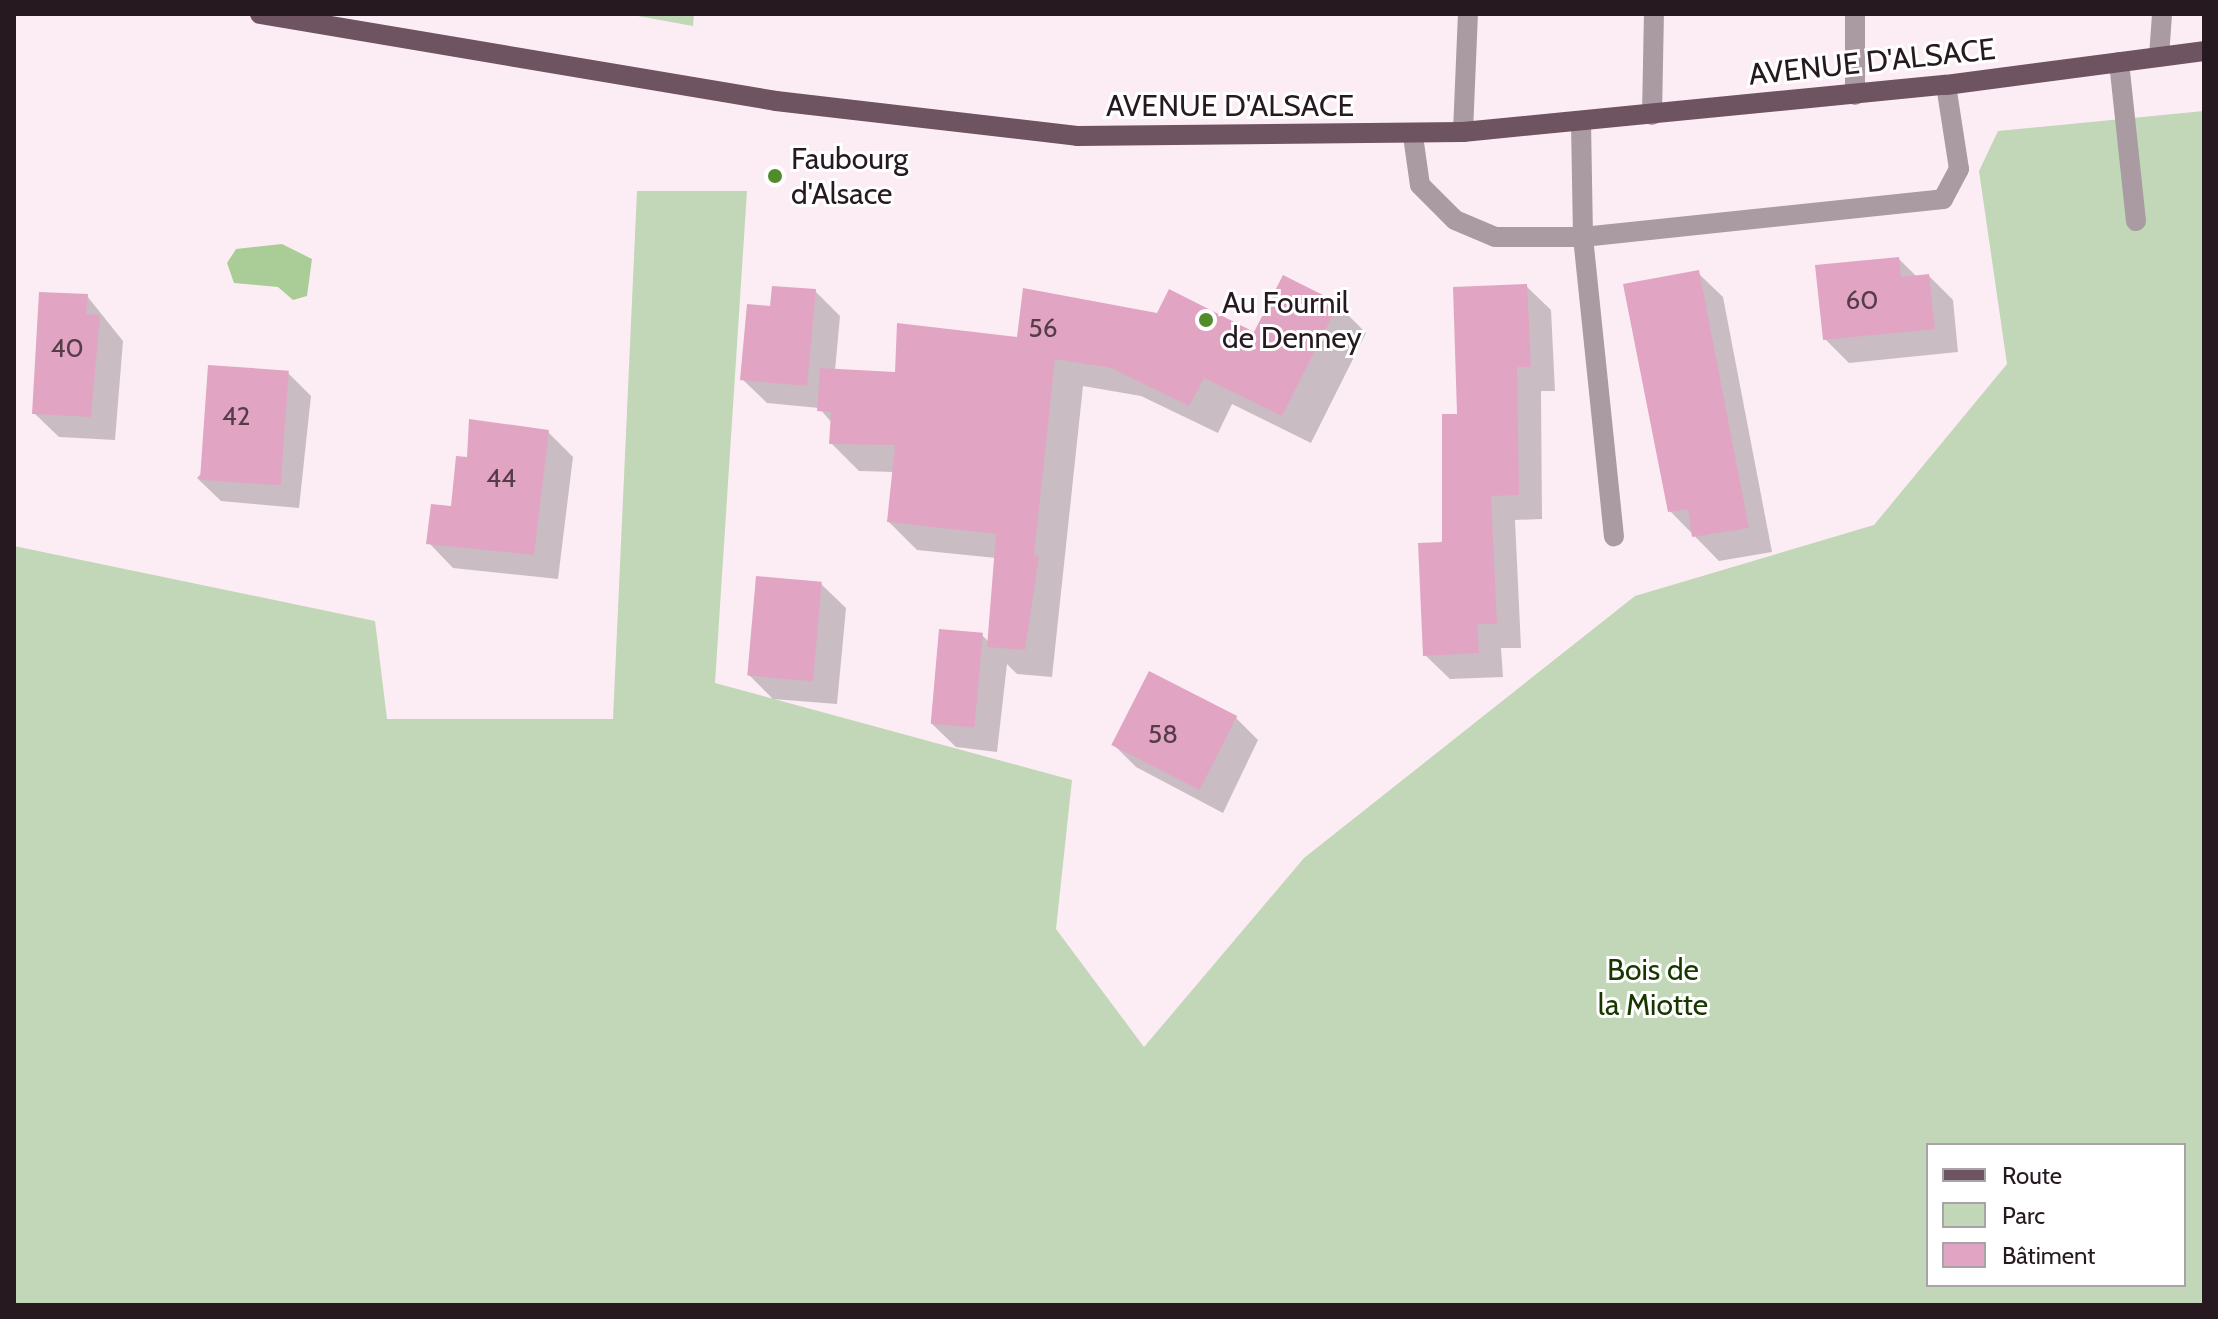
<!DOCTYPE html>
<html>
<head>
<meta charset="utf-8">
<style>
  body { margin:0 }
  #map { position:relative; width:2218px; height:1319px; overflow:hidden; background:#fcedf4; font-family:Cabin,sans-serif }
  div>[style] { position:absolute }
  [style*='--x'] { left:calc(var(--x)*1px); top:calc(var(--y)*1px); width:calc(var(--w)*1px); rotate:calc(var(--a)*1deg) }
  .green>* { inset:0; background:#c1d7b7 }
  .water>* { inset:0; background:#aacd98 }
  .shadow>* { inset:0; background:#0003 }
  .building>* { inset:0; background:#e1a5c3; transform-origin:0 0 }
  .service>* { height:20px; margin:-10px; padding:0 10px; transform-origin:10px; border-radius:10px; background:#aa9aa2 }
  .primary>* { height:20px; margin:-10px; padding:0 10px; transform-origin:10px; border-radius:10px; background:#6e5361 }
  .dots>* { width:22px; height:22px; translate:-50% -50%; box-sizing:border-box; border:4px solid #fff; border-radius:50% }
  span { translate:-50% -50%; white-space:nowrap; text-align:center; line-height:1.15; -webkit-text-stroke:6px #fff; paint-order:stroke }
  .number-label { font-size:26px; color:#553c49 }
  .number-label span { -webkit-text-stroke-width:0 }
  .street-label { font-size:30px; color:#261920 }
  .poi-label { font-size:30px; color:#261920 }
  .left { translate:0 -50%; text-align:left }
  .park-label { font-size:30px; color:#183700 }
  .frame { position:absolute; inset:0; border:16px solid #261920; pointer-events:none }
  .legend { position:absolute; left:1926px; top:1143px; width:260px; height:144px; box-sizing:border-box; background:#fff; border:2px solid #a8a3a6; margin:0; padding:10px 14px; list-style:none; font-size:24px; color:#261920 }
  .legend li { display:flex; align-items:center; gap:16px; height:40px }
  .legend b { width:40px; border:2px solid #a8a3a6 }
</style>
</head>
<body>
<div id="map">
  <div class="green">
    <div style="clip-path:polygon(627px 14px,694px 14px,693px 26px)"></div>
    <div style="clip-path:polygon(evenodd,2204px 111px,2204px 1305px,14px 1305px,14px 546px,375px 621px,387px 719px,613px 719px,637px 191px,747px 191px,715px 683px,1072px 780px,1056px 929px,1144px 1047px,1304px 858px,1635px 596px,1874px 525px,2007px 364px,1979px 171px,1998px 131px,2204px 111px,1928px 1145px,2184px 1145px,2184px 1285px,1928px 1285px,1928px 1145px)"></div>
  </div>
  <div class="water">
    <div style="clip-path:polygon(282px 244px,312px 259px,307px 296px,293px 300px,278px 287px,234px 283px,227px 263px,236px 249px)"></div>
  </div>
  <div class="shadow">
    <div style="clip-path:polygon(1899px 259px,1917px 277px,1929px 276px,1953px 300px,1958px 352px,1849px 363px,1825px 339px)"></div>
    <div style="clip-path:polygon(1698px 273px,1723px 297px,1772px 552px,1719px 561px,1670px 511px)"></div>
    <div style="clip-path:polygon(1526px 286px,1551px 310px,1555px 391px,1541px 391px,1542px 519px,1515px 520px,1521px 648px,1501px 648px,1503px 677px,1450px 679px,1425px 655px,1460px 416px)"></div>
    <div style="clip-path:polygon(815px 291px,840px 316px,835px 371px,896px 375px,1018px 339px,1255px 334px,1338px 305px,1366px 333px,1311px 443px,1232px 404px,1218px 433px,1141px 396px,1083px 386px,1052px 677px,1017px 674px,1007px 664px,997px 752px,956px 747px,931px 723px,982px 635px,989px 642px,996px 558px,917px 550px,889px 522px,894px 472px,859px 471px,831px 443px,833px 424px,819px 408px,767px 403px,742px 379px,772px 308px)"></div>
    <div style="clip-path:polygon(87px 296px,123px 341px,115px 440px,59px 437px,34px 413px)"></div>
    <div style="clip-path:polygon(288px 373px,311px 396px,299px 508px,221px 501px,197px 478px)"></div>
    <div style="clip-path:polygon(548px 432px,573px 457px,558px 579px,453px 568px,429px 543px,453px 508px)"></div>
    <div style="clip-path:polygon(821px 584px,846px 608px,837px 704px,773px 699px,748px 674px)"></div>
    <div style="clip-path:polygon(1236px 718px,1258px 740px,1223px 813px,1136px 767px,1113px 744px)"></div>
  </div>
  <div class="building">
    <div style="clip-path:polygon(1899px 257px,1901px 277px,1929px 274px,1935px 329px,1823px 340px,1815px 265px)"></div>
    <div style="clip-path:polygon(1699px 270px,1749px 528px,1692px 537px,1688px 509px,1668px 512px,1623px 284px)"></div>
    <div style="clip-path:polygon(1283px 275px,1339px 303px,1282px 416px,1204px 378px,1189px 406px,1111px 368px,1055px 359px,1034px 554px,1039px 557px,1025px 650px,987px 647px,996px 534px,887px 522px,895px 445px,829px 444px,831px 412px,817px 411px,820px 368px,895px 372px,897px 323px,1017px 337px,1023px 288px,1157px 313px,1169px 289px,1254px 332px)"></div>
    <div style="clip-path:polygon(1527px 284px,1531px 367px,1517px 367px,1519px 495px,1491px 496px,1497px 624px,1477px 624px,1479px 653px,1423px 656px,1418px 543px,1442px 542px,1442px 414px,1457px 414px,1453px 287px)"></div>
    <div style="clip-path:polygon(772px 286px,816px 289px,807px 386px,740px 380px,747px 304px,770px 306px)"></div>
    <div style="clip-path:polygon(39px 292px,88px 294px,86px 314px,100px 315px,91px 417px,32px 414px)"></div>
    <div style="left:208px;top:365px;width:81px;height:115px;rotate:4deg"></div>
    <div style="clip-path:polygon(469px 419px,549px 430px,534px 555px,426px 544px,431px 504px,451px 506px,456px 456px,467px 457px)"></div>
    <div style="left:756px;top:576px;width:66px;height:100px;rotate:5deg"></div>
    <div style="left:939px;top:629px;width:44px;height:95px;rotate:5deg"></div>
    <div style="left:1149px;top:671px;width:99px;height:83px;rotate:27deg"></div>
  </div>
  <div class="service">
    <div style="--x:2159;--y:57;--w:43;--a:-86"></div>
    <div style="--x:2119;--y:62;--w:160;--a:83.9"></div>
    <div style="--x:1855;--y:95;--w:81;--a:-90"></div>
    <div style="--x:1652;--y:115;--w:101;--a:-88.9"></div>
    <div style="--x:1581;--y:122;--w:115;--a:89"></div>
    <div style="--x:1583;--y:237;--w:301;--a:84.1"></div>
    <div style="--x:1463;--y:132;--w:118;--a:-87.6"></div>
    <div style="--x:1413;--y:136;--w:49;--a:81.9"></div>
    <div style="--x:1420;--y:185;--w:49;--a:45"></div>
    <div style="--x:1455;--y:220;--w:43;--a:23"></div>
    <div style="--x:1495;--y:237;--w:88;--a:0"></div>
    <div style="--x:1583;--y:237;--w:362;--a:-6"></div>
    <div style="--x:1943;--y:199;--w:34;--a:-62"></div>
    <div style="--x:1959;--y:169;--w:85;--a:-98.8"></div>
  </div>
  <div class="primary">
    <div style="--x:260;--y:14;--w:523;--a:9.57"></div>
    <div style="--x:776;--y:101;--w:303;--a:6.6"></div>
    <div style="--x:1077;--y:136;--w:386;--a:-0.6"></div>
    <div style="--x:1463;--y:132;--w:485;--a:-5.6"></div>
    <div style="--x:1946;--y:85;--w:260;--a:-7.5"></div>
  </div>
  <div class="dots">
    <div style="left:775px;top:176px;background:#508c2a"></div>
    <div style="left:1206px;top:320px;background:#508c2a"></div>
  </div>
  <div class="number-label">
    <span style="left:1862px;top:301px">60</span>
    <span style="left:1043px;top:329px">56</span>
    <span style="left:67px;top:349px">40</span>
    <span style="left:236px;top:417px">42</span>
    <span style="left:501px;top:479px">44</span>
    <span style="left:1163px;top:735px">58</span>
  </div>
  <div class="street-label">
    <span style="left:1872px;top:62px;rotate:-6deg">AVENUE D'ALSACE</span>
    <span style="left:1230px;top:106px">AVENUE D'ALSACE</span>
  </div>
  <div class="poi-label">
    <span class="left" style="left:791px;top:176px">Faubourg<br>d'Alsace</span>
    <span class="left" style="left:1222px;top:320px">Au Fournil<br>de Denney</span>
  </div>
  <div class="park-label">
    <span style="left:1653px;top:987px">Bois de<br>la Miotte</span>
  </div>
  <div class="frame"></div>
  <ul class="legend">
  <li><b style="height:10px;background:#6e5361"></b>Route</li>
  <li><b style="height:22px;background:#c1d7b7"></b>Parc</li>
  <li><b style="height:22px;background:#e1a5c3"></b>Bâtiment</li>
  </ul>
</div>
</body>
</html>
